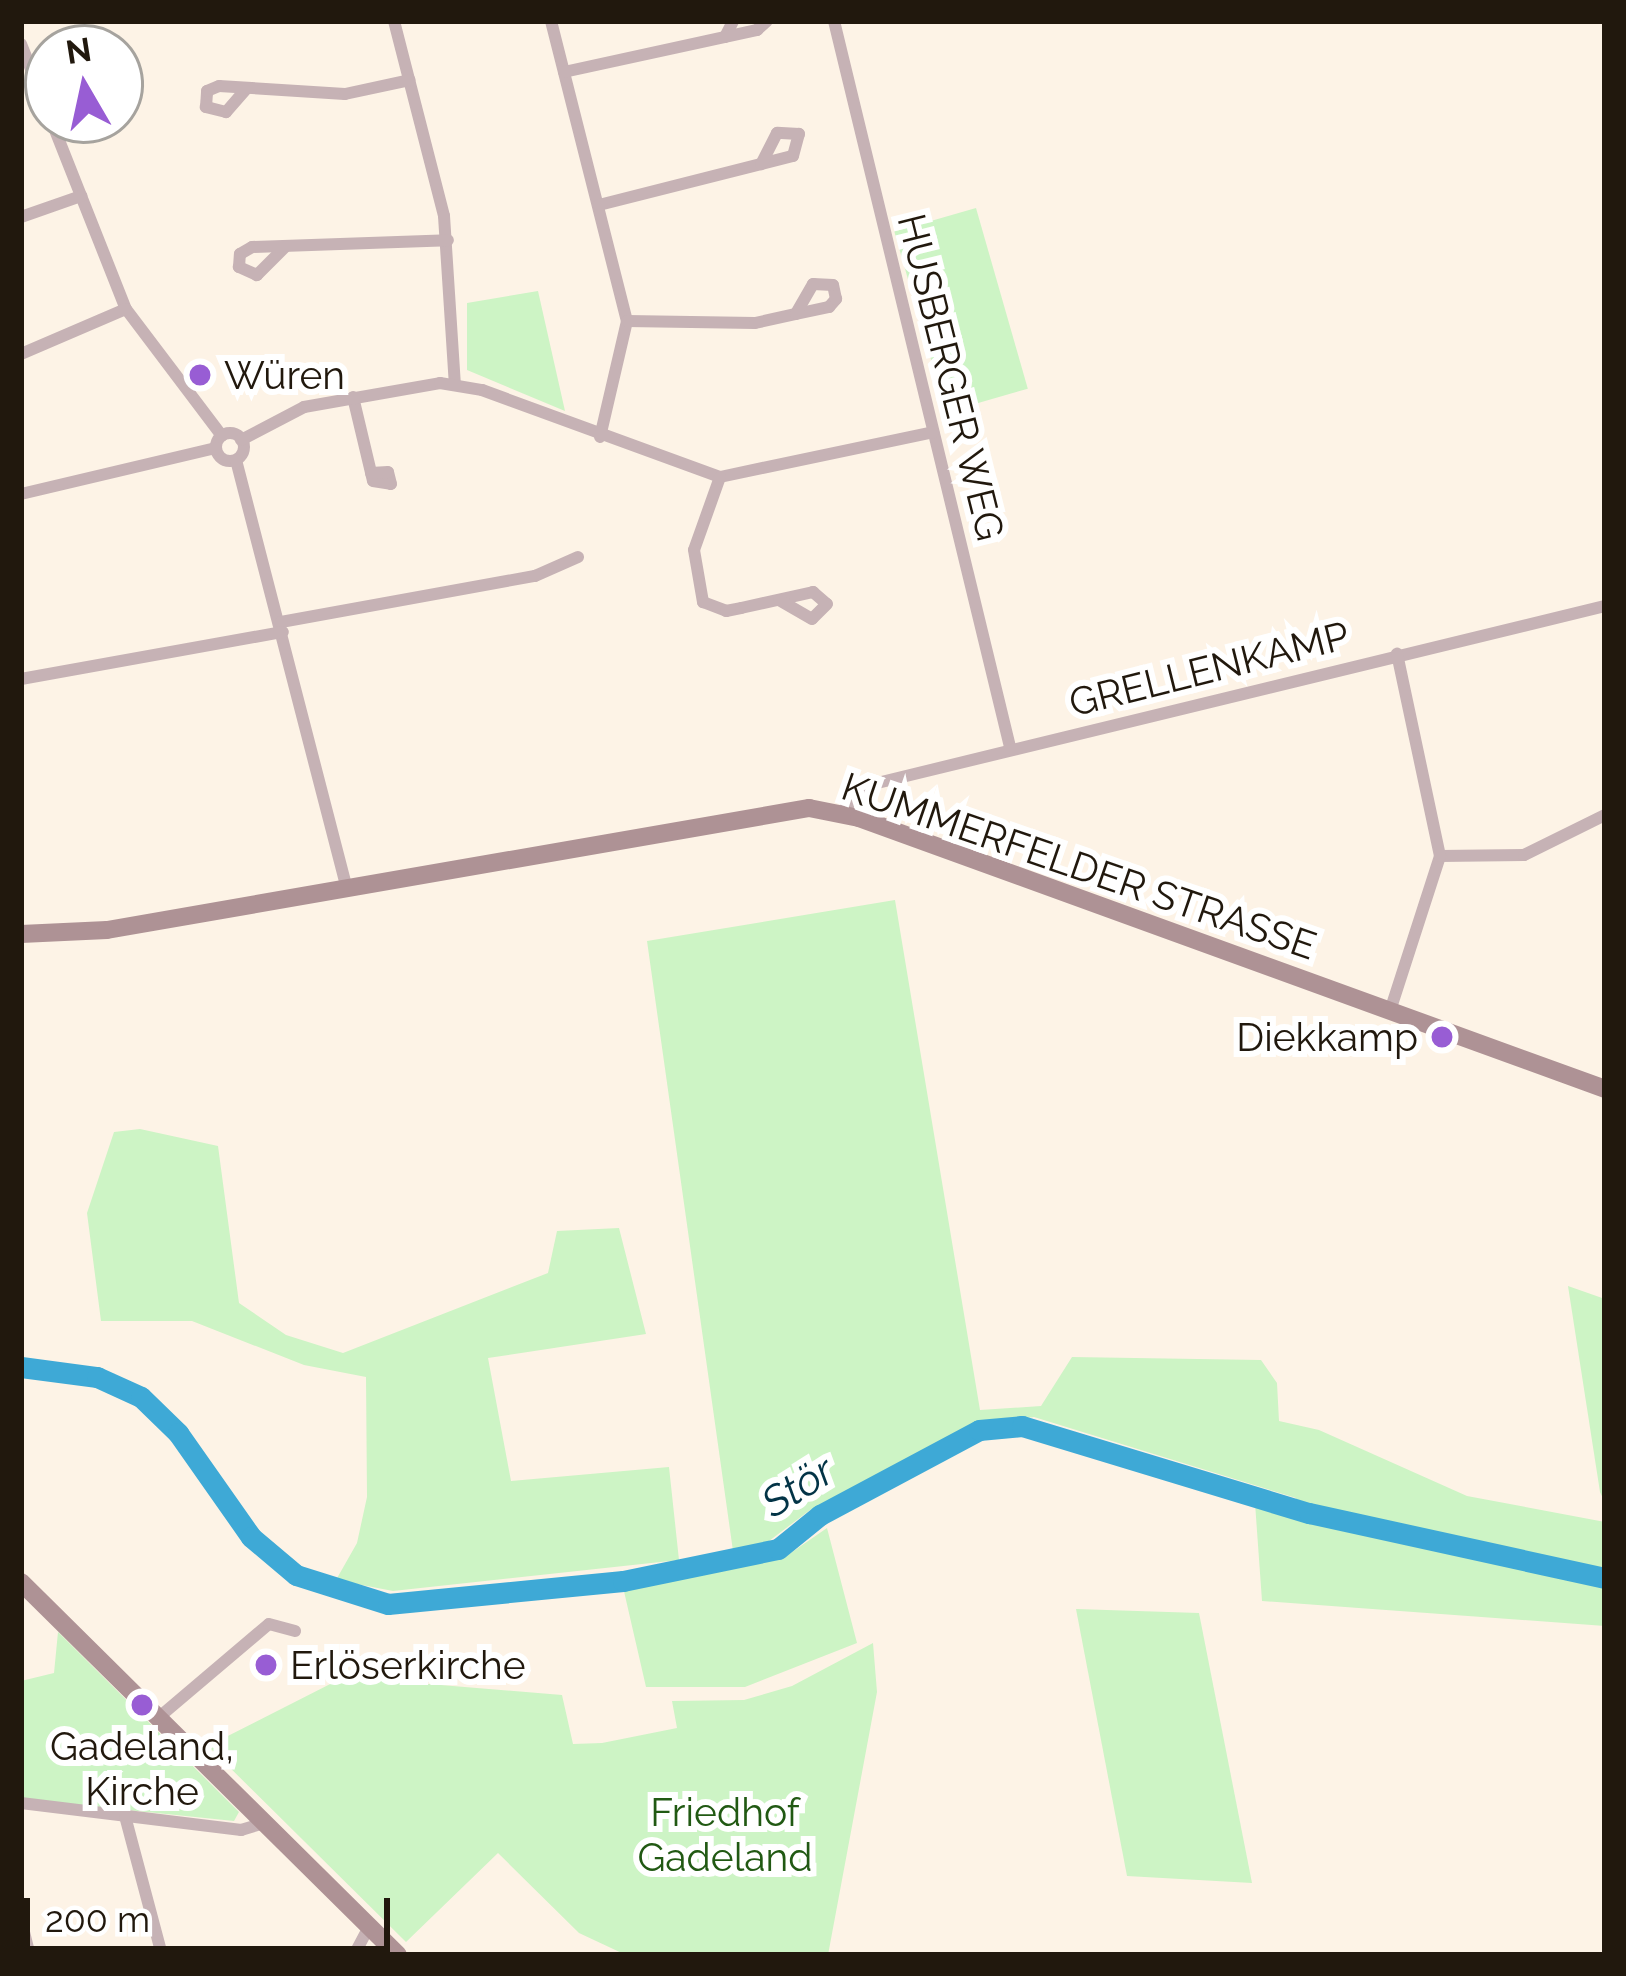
<!DOCTYPE html>
<html>
<head>
<meta charset="utf-8">
<style>
  body { margin:0 }
  #map { position:relative; width:1626px; height:1976px; overflow:hidden; background:#fdf3e6; font-family:Raleway,sans-serif }
  div>[style] { position:absolute }
  [style*='--x'] { left:calc(var(--x)*1px); top:calc(var(--y)*1px); width:calc(var(--w)*1px); rotate:calc(var(--a)*1deg) }
  .green>* { inset:0; background:#cdf4c5; transform-origin:0 0 }
  .river>* { height:21px; margin:-10.5px; padding:0 10.5px; transform-origin:10.5px; border-radius:10.5px; background:#3ea9d6 }
  .street>* { height:12px; margin:-6px; padding:0 6px; transform-origin:6px; border-radius:6px; background:#c6b2b5 }
  .street>.ring { margin:-6px; padding:0; box-sizing:content-box; background:none; border:12px solid #c6b2b5; border-radius:50% }
  .secondary>* { height:18px; margin:-9px; padding:0 9px; transform-origin:9px; border-radius:9px; background:#ae9295 }
  .dots>* { width:33px; height:33px; translate:-50% -50%; box-sizing:border-box; border:6px solid #fff; border-radius:50% }
  span { translate:-50% -50%; white-space:nowrap; text-align:center; line-height:1.15; -webkit-text-stroke:12px #fff; paint-order:stroke }
  .poi-label { font-size:39px; color:#21180d }
  .left { translate:0 -50%; text-align:left }
  .right { translate:-100% -50%; text-align:right }
  .street-label { font-size:39px; color:#21180d }
  .park-label { font-size:39px; color:#215913 }
  .water-label { font-size:42px; color:#023346; font-style:italic }
  .frame { position:absolute; inset:0; border:24px solid #21180d; pointer-events:none }
  .north { position:absolute; left:24px; top:24px; width:120px; height:120px; box-sizing:border-box; background:#fff; border:3px solid #a6a39e; border-radius:50%; rotate:351deg; font-size:33px; font-weight:700; line-height:48px; text-align:center; color:#21180d }
  .north::after { content:''; display:block; margin:auto; width:42px; height:54px; background:#985dd4; clip-path:polygon(50% 0,100% 100%,50% 72%,0 100%) }
  .scale { position:absolute; left:24px; top:1898px; width:366px; height:54px; box-sizing:border-box; border:6px solid #21180d; border-top:0; padding-left:15px; font-size:36px; line-height:42px; white-space:nowrap; color:#21180d; -webkit-text-stroke:9px #fff; paint-order:stroke }
</style>
</head>
<body>
<div id="map">
  <div class="green">
    <div style="left:976px;top:208px;width:188px;height:85px;rotate:74deg"></div>
    <div style="clip-path:polygon(538px 291px,565px 411px,467px 370px,467px 303px)"></div>
    <div style="clip-path:polygon(895px 900px,980px 1410px,1041px 1406px,1072px 1357px,1261px 1360px,1277px 1383px,1279px 1421px,1319px 1430px,1467px 1496px,1605px 1522px,1605px 1626px,1262px 1601px,1255px 1503px,1285px 1514px,1296px 1498px,1034px 1417px,981px 1424px,810px 1510px,765px 1544px,733px 1551px,647px 941px)"></div>
    <div style="clip-path:polygon(140px 1129px,218px 1146px,239px 1303px,286px 1335px,343px 1353px,548px 1273px,557px 1231px,619px 1228px,646px 1334px,488px 1358px,511px 1481px,669px 1467px,679px 1560px,393px 1591px,336px 1580px,357px 1543px,367px 1497px,366px 1377px,304px 1365px,192px 1321px,101px 1321px,87px 1213px,114px 1132px)"></div>
    <div style="clip-path:polygon(1568px 1286px,1605px 1299px,1605px 1503px,1600px 1492px)"></div>
    <div style="clip-path:polygon(827px 1528px,857px 1643px,745px 1687px,646px 1687px,623px 1587px,782px 1559px)"></div>
    <div style="clip-path:polygon(1076px 1609px,1199px 1613px,1252px 1883px,1127px 1876px)"></div>
    <div style="clip-path:polygon(58px 1632px,239px 1812px,234px 1821px,21px 1799px,21px 1681px,54px 1673px)"></div>
    <div style="clip-path:polygon(873px 1643px,877px 1692px,828px 1955px,626px 1955px,579px 1933px,498px 1853px,406px 1942px,208px 1746px,344px 1677px,562px 1695px,573px 1744px,602px 1743px,677px 1728px,672px 1701px,744px 1700px,792px 1686px)"></div>
  </div>
  <div class="river">
    <div style="--x:21;--y:1367;--w:77;--a:7.5"></div>
    <div style="--x:97;--y:1377;--w:48;--a:24.4"></div>
    <div style="--x:141;--y:1397;--w:52;--a:44.2"></div>
    <div style="--x:178;--y:1433;--w:127;--a:54.9"></div>
    <div style="--x:251;--y:1537;--w:59;--a:40.2"></div>
    <div style="--x:296;--y:1575;--w:96;--a:17.5"></div>
    <div style="--x:388;--y:1604;--w:236;--a:-5.6"></div>
    <div style="--x:623;--y:1581;--w:158;--a:-11.7"></div>
    <div style="--x:778;--y:1549;--w:54;--a:-39"></div>
    <div style="--x:820;--y:1515;--w:180;--a:-28.1"></div>
    <div style="--x:979;--y:1430;--w:43;--a:-5.3"></div>
    <div style="--x:1022;--y:1426;--w:300;--a:16.9"></div>
    <div style="--x:1309;--y:1513;--w:303;--a:12.4"></div>
  </div>
  <div class="street">
    <div style="--x:394;--y:21;--w:201;--a:75.6"></div>
    <div style="--x:444;--y:216;--w:168;--a:86.3"></div>
    <div style="--x:551;--y:21;--w:309;--a:75.8"></div>
    <div style="--x:627;--y:321;--w:119;--a:103.1"></div>
    <div style="--x:834;--y:21;--w:747;--a:76.37"></div>
    <div style="--x:725;--y:37;--w:18;--a:-63"></div>
    <div style="--x:21;--y:44;--w:73;--a:68.3"></div>
    <div style="--x:564;--y:72;--w:198;--a:-12.3"></div>
    <div style="--x:757;--y:30;--w:13;--a:-42"></div>
    <div style="--x:247;--y:88;--w:32;--a:131"></div>
    <div style="--x:226;--y:112;--w:21;--a:-166"></div>
    <div style="--x:206;--y:107;--w:16;--a:-86"></div>
    <div style="--x:207;--y:91;--w:13;--a:-23"></div>
    <div style="--x:219;--y:86;--w:126;--a:3.6"></div>
    <div style="--x:345;--y:94;--w:66;--a:-12.2"></div>
    <div style="--x:51;--y:120;--w:203;--a:68.4"></div>
    <div style="--x:126;--y:309;--w:159;--a:52.9"></div>
    <div style="--x:599;--y:205;--w:200;--a:-14.2"></div>
    <div style="--x:793;--y:156;--w:23;--a:-75"></div>
    <div style="--x:799;--y:134;--w:22;--a:-177"></div>
    <div style="--x:777;--y:133;--w:35;--a:117"></div>
    <div style="--x:21;--y:217;--w:64;--a:-19.3"></div>
    <div style="--x:285;--y:247;--w:40;--a:135"></div>
    <div style="--x:257;--y:275;--w:20;--a:-156"></div>
    <div style="--x:239;--y:267;--w:13;--a:-86"></div>
    <div style="--x:240;--y:254;--w:14;--a:-30"></div>
    <div style="--x:252;--y:247;--w:196;--a:-2"></div>
    <div style="--x:627;--y:321;--w:128;--a:0.9"></div>
    <div style="--x:755;--y:323;--w:42;--a:-12.4"></div>
    <div style="--x:796;--y:314;--w:34;--a:-12"></div>
    <div style="--x:829;--y:307;--w:11;--a:-49"></div>
    <div style="--x:836;--y:299;--w:14;--a:-102"></div>
    <div style="--x:833;--y:285;--w:20;--a:-177"></div>
    <div style="--x:813;--y:284;--w:34;--a:120"></div>
    <div style="--x:21;--y:354;--w:114;--a:-23.2"></div>
    <div style="--x:353;--y:397;--w:86;--a:76.6"></div>
    <div style="--x:373;--y:481;--w:18;--a:9"></div>
    <div style="--x:391;--y:484;--w:12;--a:-104"></div>
    <div style="--x:388;--y:472;--w:17;--a:177"></div>
    <div class="ring" style="left:216px;top:433px;width:16px;height:16px"></div>
    <div style="--x:241;--y:440;--w:71;--a:-27.6"></div>
    <div style="--x:304;--y:407;--w:138;--a:-10"></div>
    <div style="--x:440;--y:383;--w:43;--a:9.5"></div>
    <div style="--x:482;--y:390;--w:253;--a:20.1"></div>
    <div style="--x:720;--y:477;--w:218;--a:-11.9"></div>
    <div style="--x:236;--y:460;--w:444;--a:75.5"></div>
    <div style="--x:720;--y:477;--w:77;--a:109.6"></div>
    <div style="--x:694;--y:550;--w:53;--a:80.2"></div>
    <div style="--x:703;--y:602;--w:25;--a:21"></div>
    <div style="--x:726;--y:611;--w:15;--a:-11"></div>
    <div style="--x:741;--y:608;--w:74;--a:-12.5"></div>
    <div style="--x:813;--y:592;--w:18;--a:41"></div>
    <div style="--x:827;--y:604;--w:21;--a:135"></div>
    <div style="--x:812;--y:619;--w:38;--a:-150"></div>
    <div style="--x:21;--y:494;--w:200;--a:-13.3"></div>
    <div style="--x:281;--y:622;--w:258;--a:-10.3"></div>
    <div style="--x:535;--y:576;--w:47;--a:-23.8"></div>
    <div style="--x:21;--y:679;--w:266;--a:-10.2"></div>
    <div style="--x:841;--y:813;--w:36;--a:-48"></div>
    <div style="--x:865;--y:786;--w:762;--a:-13.67"></div>
    <div style="--x:1440;--y:856;--w:84;--a:-0.7"></div>
    <div style="--x:1524;--y:855;--w:90;--a:-26.3"></div>
    <div style="--x:1390;--y:1011;--w:163;--a:-72.1"></div>
    <div style="--x:1440;--y:856;--w:207;--a:-102"></div>
    <div style="--x:158;--y:1718;--w:145;--a:-40.3"></div>
    <div style="--x:269;--y:1624;--w:27;--a:15"></div>
    <div style="--x:21;--y:1803;--w:222;--a:7"></div>
    <div style="--x:241;--y:1830;--w:24;--a:-17"></div>
    <div style="--x:125;--y:1816;--w:144;--a:75.1"></div>
    <div style="--x:21;--y:1920;--w:36;--a:76"></div>
    <div style="--x:354;--y:1955;--w:32;--a:-62"></div>
  </div>
  <div class="secondary">
    <div style="--x:21;--y:934;--w:86;--a:-2.7"></div>
    <div style="--x:107;--y:930;--w:713;--a:-9.86"></div>
    <div style="--x:809;--y:808;--w:51;--a:11.3"></div>
    <div style="--x:859;--y:818;--w:794;--a:19.96"></div>
    <div style="--x:21;--y:1582;--w:530;--a:44.69"></div>
  </div>
  <div class="dots">
    <div style="left:200px;top:375px;background:#985dd4"></div>
    <div style="left:1442px;top:1037px;background:#985dd4"></div>
    <div style="left:266px;top:1665px;background:#985dd4"></div>
    <div style="left:142px;top:1705px;background:#985dd4"></div>
  </div>
  <div class="poi-label">
    <span class="left" style="left:224px;top:375px">Würen</span>
    <span class="right" style="left:1418px;top:1037px">Diekkamp</span>
    <span class="left" style="left:290px;top:1665px">Erlöserkirche</span>
    <span style="left:142px;top:1769px">Gadeland,<br>Kirche</span>
  </div>
  <div class="street-label">
    <span style="left:951px;top:377px;rotate:76deg">HUSBERGER WEG</span>
    <span style="left:1209px;top:669px;rotate:-14deg">GRELLENKAMP</span>
    <span style="left:1079px;top:866px;rotate:19deg">KUMMERFELDER STRASSE</span>
  </div>
  <div class="park-label">
    <span style="left:725px;top:1835px">Friedhof<br>Gadeland</span>
  </div>
  <div class="water-label">
    <span style="left:798px;top:1487px;rotate:-32deg">Stör</span>
  </div>
  <div class="frame"></div>
  <div class="north">N</div>
  <div class="scale">200 m</div>
</div>
</body>
</html>
